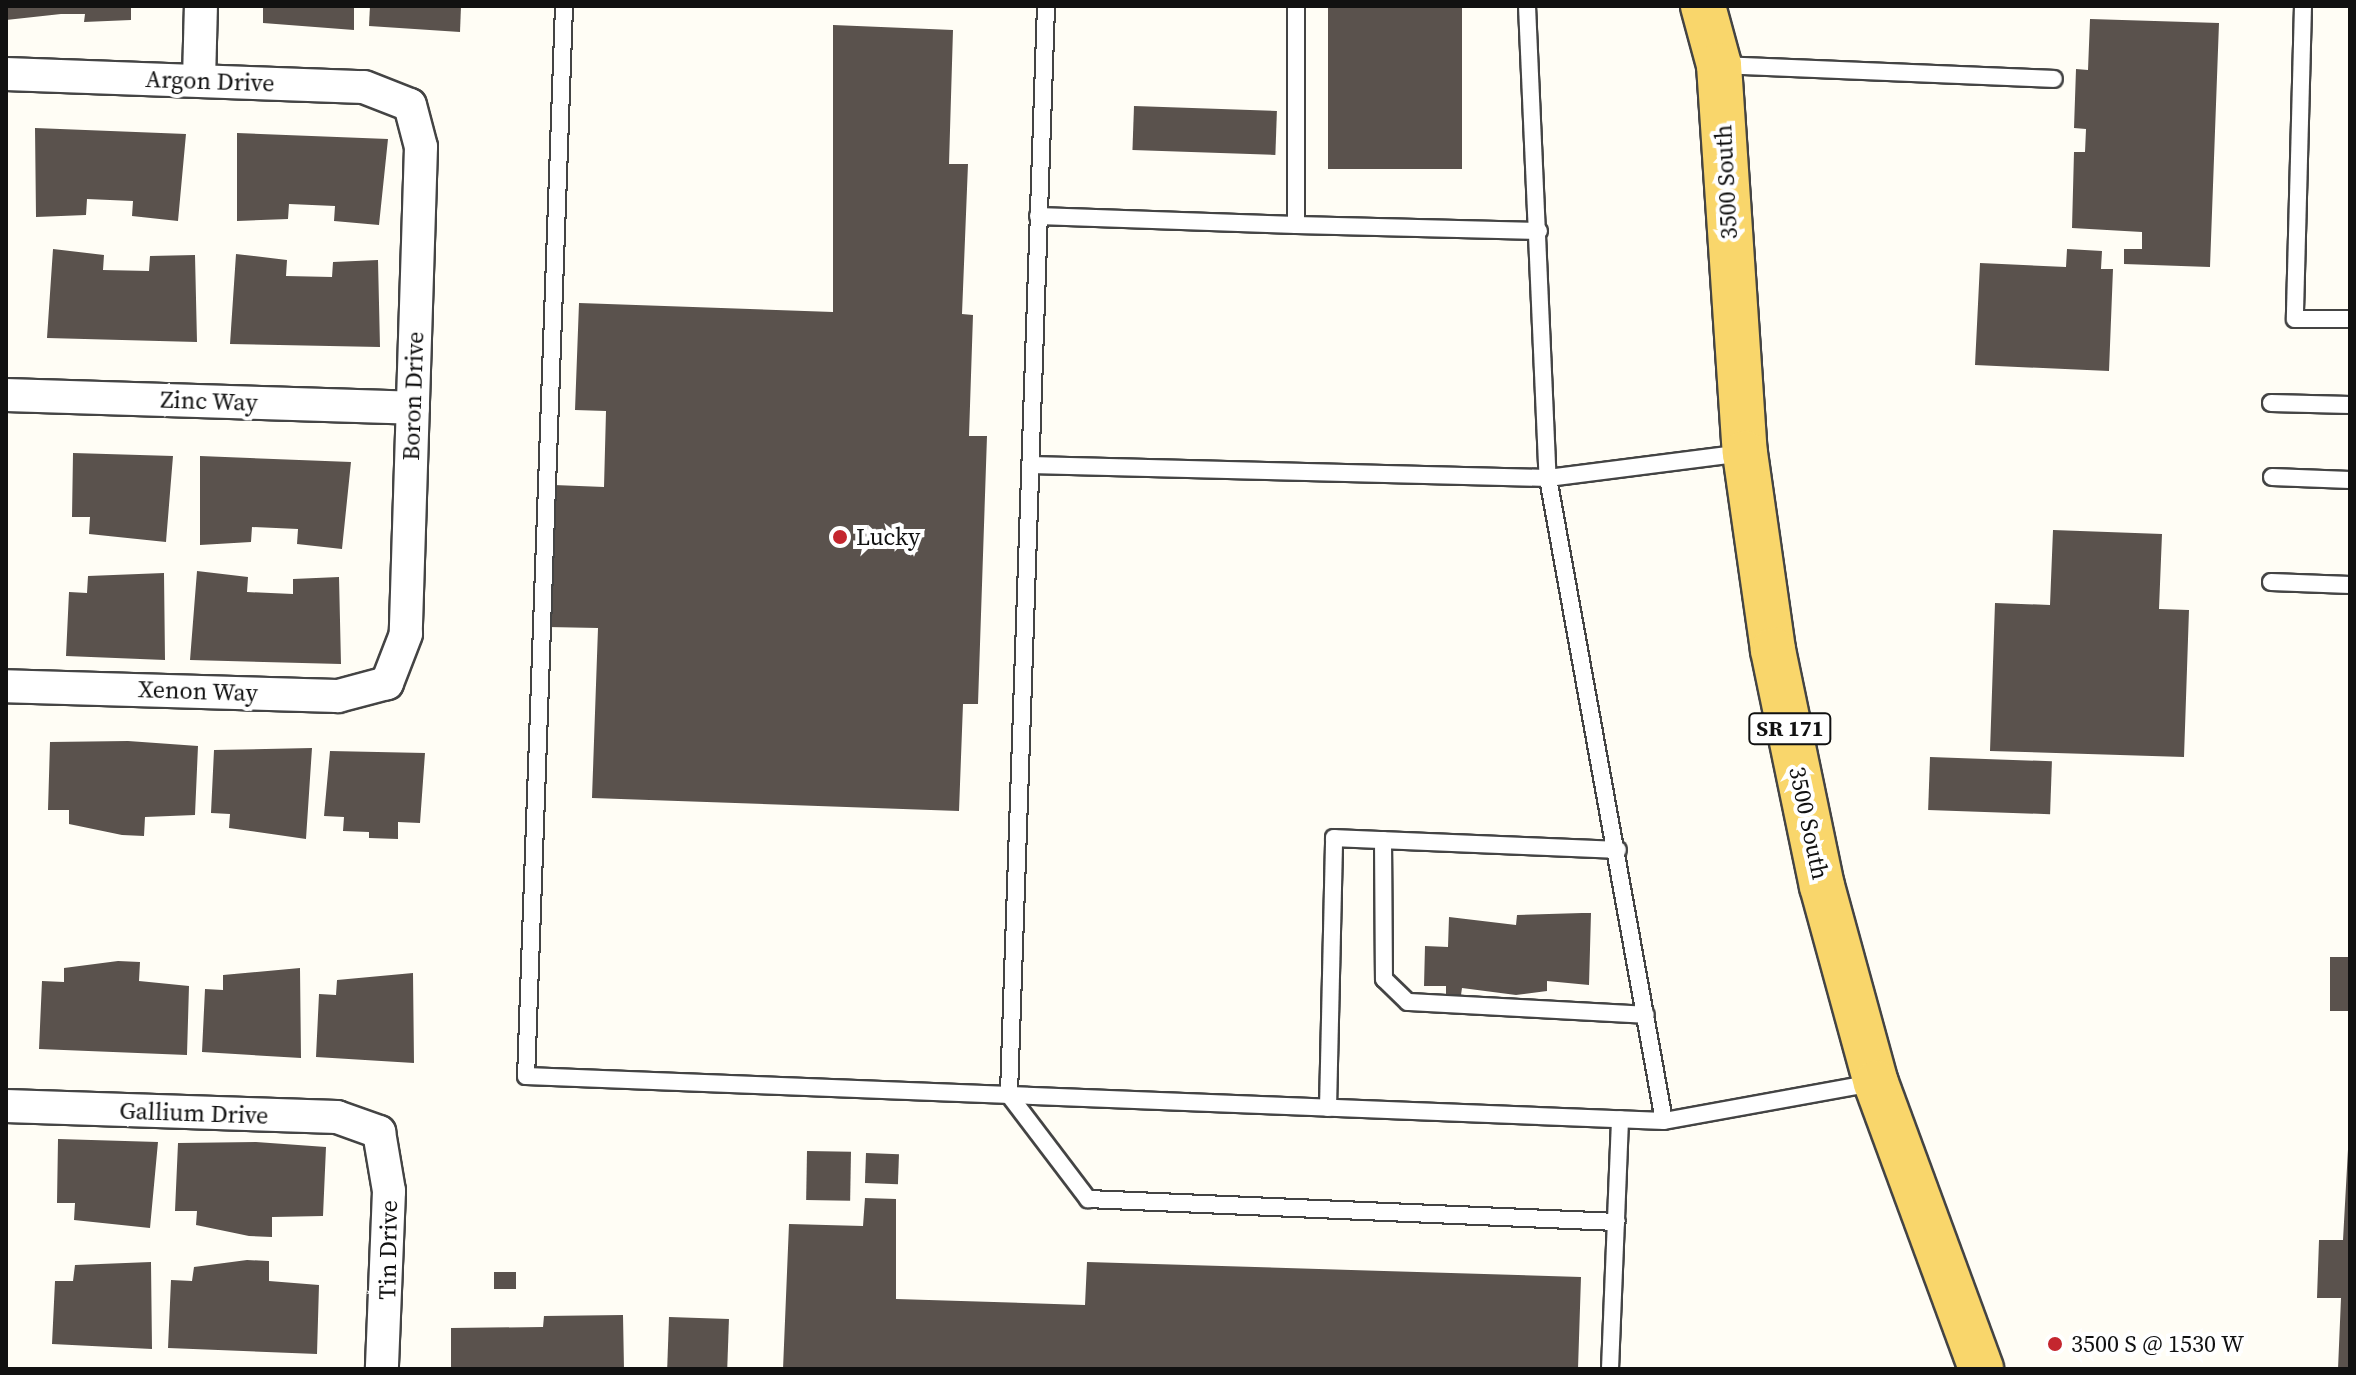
<!DOCTYPE html>
<html>
<head>
<meta charset="utf-8">
<style>
  body { margin:0 }
  #map { position:relative; width:2356px; height:1375px; overflow:hidden; background:#fffdf5; font-family:"Source Serif 4",serif }
  div>[style] { position:absolute }
  [style*='--x'] { left:calc(var(--x)*1px); top:calc(var(--y)*1px); width:calc(var(--w)*1px); rotate:calc(var(--a)*1deg) }
  .building>* { inset:0; background:#5a524d; transform-origin:0 0 }
  .roads { filter:drop-shadow(2px 0 #444) drop-shadow(-2px 0 #444) drop-shadow(0 2px #444) drop-shadow(0 -2px #444) }
  .lane>* { height:16px; margin:-8px; padding:0 8px; transform-origin:8px; border-radius:8px; background:#fff }
  .street>* { height:32px; margin:-16px; padding:0 16px; transform-origin:16px; border-radius:16px; background:#fff }
  .primary>* { height:44px; margin:-22px; padding:0 22px; transform-origin:22px; border-radius:22px; background:#f9d66b }
  .dots>* { width:22px; height:22px; translate:-50% -50%; box-sizing:border-box; border:4px solid #fff; border-radius:50% }
  span { translate:-50% -50%; white-space:nowrap; text-align:center; line-height:1.15; -webkit-text-stroke:8px #fff; paint-order:stroke }
  .shield-label span { padding:2px 6px; background:#fff; border:2px solid; border-radius:6px; -webkit-text-stroke-width:0 }
  .shield-label { font-size:22px; color:#111; font-weight:700 }
  .street-label { font-size:24px; color:#111 }
  .poi-label { font-size:24px; color:#111 }
  .left { translate:0 -50%; text-align:left }
  .frame { position:absolute; inset:0; border:8px solid #111; pointer-events:none }
</style>
</head>
<body>
<div id="map">
  <div class="building">
    <div style="clip-path:polygon(6px 6px,131px 6px,131px 20px,84px 22px,85px 14px,61px 14px,6px 20px)"></div>
    <div style="clip-path:polygon(263px 6px,354px 6px,354px 30px,263px 23px)"></div>
    <div style="clip-path:polygon(370px 6px,461px 6px,460px 32px,369px 26px)"></div>
    <div style="left:1328px;top:6px;width:134px;height:163px"></div>
    <div style="clip-path:polygon(2090px 19px,2219px 23px,2210px 267px,2124px 264px,2124px 249px,2142px 249px,2142px 232px,2072px 228px,2074px 152px,2085px 152px,2086px 129px,2074px 128px,2076px 69px,2088px 70px)"></div>
    <div style="clip-path:polygon(833px 25px,953px 30px,949px 164px,968px 164px,962px 314px,973px 315px,969px 436px,987px 436px,978px 704px,963px 704px,959px 811px,592px 798px,598px 628px,548px 627px,554px 485px,604px 487px,606px 411px,575px 410px,579px 303px,833px 312px)"></div>
    <div style="left:1134px;top:106px;width:143px;height:44px;rotate:2deg"></div>
    <div style="clip-path:polygon(35px 128px,186px 134px,178px 221px,132px 216px,133px 201px,87px 199px,86px 215px,36px 217px)"></div>
    <div style="clip-path:polygon(237px 133px,388px 139px,379px 225px,334px 221px,335px 206px,289px 204px,288px 219px,237px 221px)"></div>
    <div style="clip-path:polygon(53px 249px,104px 255px,103px 270px,149px 271px,150px 256px,195px 255px,197px 342px,47px 338px)"></div>
    <div style="clip-path:polygon(2067px 249px,2102px 251px,2101px 269px,2113px 269px,2109px 371px,1975px 365px,1980px 263px,2066px 267px)"></div>
    <div style="clip-path:polygon(236px 254px,287px 260px,286px 276px,332px 277px,333px 262px,378px 260px,380px 347px,230px 344px)"></div>
    <div style="clip-path:polygon(73px 453px,173px 456px,166px 542px,89px 534px,90px 517px,72px 517px)"></div>
    <div style="clip-path:polygon(200px 456px,351px 462px,342px 549px,297px 544px,298px 529px,252px 527px,251px 542px,200px 545px)"></div>
    <div style="clip-path:polygon(2053px 530px,2162px 534px,2159px 609px,2189px 610px,2184px 757px,1990px 751px,1995px 603px,2050px 605px)"></div>
    <div style="clip-path:polygon(197px 571px,248px 577px,247px 592px,293px 594px,293px 579px,339px 577px,341px 664px,190px 660px)"></div>
    <div style="clip-path:polygon(164px 573px,165px 660px,66px 656px,69px 592px,87px 593px,88px 576px)"></div>
    <div style="clip-path:polygon(128px 741px,198px 746px,195px 815px,145px 817px,144px 836px,122px 835px,69px 824px,69px 810px,48px 810px,50px 742px)"></div>
    <div style="clip-path:polygon(312px 748px,306px 839px,229px 828px,230px 814px,211px 813px,214px 750px)"></div>
    <div style="clip-path:polygon(330px 751px,425px 753px,420px 823px,398px 822px,398px 839px,369px 838px,369px 832px,343px 831px,344px 817px,324px 816px)"></div>
    <div style="left:1930px;top:757px;width:122px;height:53px;rotate:2deg"></div>
    <div style="clip-path:polygon(1582px 913px,1591px 913px,1589px 985px,1547px 981px,1547px 991px,1516px 995px,1462px 988px,1461px 995px,1446px 995px,1446px 986px,1424px 986px,1425px 946px,1448px 947px,1449px 917px,1516px 925px,1517px 915px)"></div>
    <div style="left:2330px;top:957px;width:20px;height:54px"></div>
    <div style="clip-path:polygon(118px 961px,140px 962px,139px 981px,189px 986px,187px 1055px,39px 1049px,42px 981px,64px 982px,64px 968px)"></div>
    <div style="clip-path:polygon(300px 968px,301px 1058px,202px 1052px,205px 989px,223px 990px,223px 975px)"></div>
    <div style="clip-path:polygon(413px 973px,414px 1063px,316px 1057px,319px 994px,336px 995px,337px 980px)"></div>
    <div style="clip-path:polygon(2350px 1113px,2350px 1369px,2338px 1369px,2341px 1298px,2317px 1298px,2319px 1240px,2343px 1240px)"></div>
    <div style="clip-path:polygon(58px 1139px,158px 1142px,150px 1228px,74px 1220px,75px 1203px,57px 1203px)"></div>
    <div style="clip-path:polygon(256px 1142px,326px 1147px,323px 1216px,272px 1217px,272px 1237px,249px 1236px,196px 1225px,197px 1211px,175px 1211px,178px 1143px)"></div>
    <div style="left:807px;top:1151px;width:44px;height:49px;rotate:1deg"></div>
    <div style="left:866px;top:1153px;width:33px;height:30px;rotate:2deg"></div>
    <div style="clip-path:polygon(865px 1198px,896px 1199px,896px 1299px,1085px 1305px,1087px 1262px,1581px 1277px,1578px 1369px,783px 1369px,789px 1224px,863px 1226px)"></div>
    <div style="clip-path:polygon(247px 1260px,269px 1261px,269px 1281px,319px 1285px,317px 1354px,168px 1348px,171px 1280px,192px 1281px,194px 1267px)"></div>
    <div style="clip-path:polygon(151px 1262px,152px 1349px,52px 1344px,55px 1281px,73px 1281px,75px 1265px)"></div>
    <div style="left:516px;top:1272px;width:17px;height:22px;rotate:90deg"></div>
    <div style="clip-path:polygon(623px 1315px,624px 1369px,451px 1369px,451px 1328px,543px 1327px,544px 1316px)"></div>
    <div style="left:669px;top:1317px;width:60px;height:52px;rotate:2deg"></div>
  </div>
  <div class="roads">
    <div class="lane">
      <div style="--x:564;--y:6;--w:1071;--a:92.03"></div>
      <div style="--x:526;--y:1076;--w:1139;--a:2.26"></div>
      <div style="--x:1664;--y:1121;--w:213;--a:-10.3"></div>
      <div style="--x:1046;--y:6;--w:1090;--a:91.95"></div>
      <div style="--x:1009;--y:1095;--w:131;--a:52.8"></div>
      <div style="--x:1088;--y:1199;--w:529;--a:2.49"></div>
      <div style="--x:1296;--y:6;--w:219;--a:90"></div>
      <div style="--x:1296;--y:225;--w:243;--a:1.4"></div>
      <div style="--x:1527;--y:6;--w:472;--a:87.5"></div>
      <div style="--x:1548;--y:478;--w:653;--a:79.77"></div>
      <div style="--x:2303;--y:6;--w:313;--a:91.5"></div>
      <div style="--x:2295;--y:319;--w:55;--a:0"></div>
      <div style="--x:1721;--y:65;--w:333;--a:2.4"></div>
      <div style="--x:1038;--y:216;--w:258;--a:2"></div>
      <div style="--x:2271;--y:403;--w:79;--a:1.5"></div>
      <div style="--x:1030;--y:465;--w:518;--a:1.44"></div>
      <div style="--x:1548;--y:478;--w:197;--a:-7.3"></div>
      <div style="--x:2272;--y:477;--w:78;--a:2.2"></div>
      <div style="--x:2271;--y:582;--w:79;--a:2.2"></div>
      <div style="--x:1383;--y:840;--w:139;--a:89.6"></div>
      <div style="--x:1384;--y:979;--w:33;--a:44"></div>
      <div style="--x:1408;--y:1002;--w:238;--a:3.1"></div>
      <div style="--x:1328;--y:1108;--w:270;--a:-88.7"></div>
      <div style="--x:1334;--y:838;--w:284;--a:2.4"></div>
      <div style="--x:1610;--y:1369;--w:250;--a:-87.7"></div>
    </div>
    <div class="street">
      <div style="--x:6;--y:74;--w:358;--a:2.1"></div>
      <div style="--x:364;--y:87;--w:49;--a:21.4"></div>
      <div style="--x:410;--y:105;--w:43;--a:75.3"></div>
      <div style="--x:421;--y:147;--w:487;--a:91.8"></div>
      <div style="--x:406;--y:634;--w:53;--a:111.2"></div>
      <div style="--x:387;--y:683;--w:51;--a:165.1"></div>
      <div style="--x:338;--y:696;--w:332;--a:-178.3"></div>
      <div style="--x:199;--y:80;--w:74;--a:-88.5"></div>
      <div style="--x:6;--y:395;--w:407;--a:1.8"></div>
      <div style="--x:6;--y:1106;--w:331;--a:1.9"></div>
      <div style="--x:337;--y:1117;--w:45;--a:19.7"></div>
      <div style="--x:379;--y:1132;--w:60;--a:80.4"></div>
      <div style="--x:389;--y:1191;--w:178;--a:92.3"></div>
    </div>
    <div class="primary">
      <div style="--x:1703;--y:6;--w:61;--a:74.8"></div>
      <div style="--x:1719;--y:65;--w:389;--a:86.2"></div>
      <div style="--x:1745;--y:453;--w:199;--a:81.9"></div>
      <div style="--x:1773;--y:650;--w:241;--a:78.3"></div>
      <div style="--x:1822;--y:886;--w:204;--a:74.7"></div>
      <div style="--x:1876;--y:1083;--w:305;--a:69.8"></div>
    </div>
  </div>
  <div class="dots">
    <div style="left:840px;top:537px;background:#c4262e"></div>
    <div style="left:2055px;top:1344px;background:#c4262e"></div>
  </div>
  <div class="shield-label">
    <span style="left:1790px;top:729px">SR 171</span>
  </div>
  <div class="street-label">
    <span style="left:210px;top:81px;rotate:2deg">Argon Drive</span>
    <span style="left:1726px;top:182px;rotate:-93deg">3500 South</span>
    <span style="left:413px;top:396px;rotate:-88deg">Boron Drive</span>
    <span style="left:209px;top:401px;rotate:2deg">Zinc Way</span>
    <span style="left:198px;top:691px;rotate:2deg">Xenon Way</span>
    <span style="left:1809px;top:823px;rotate:78deg">3500 South</span>
    <span style="left:194px;top:1113px;rotate:2deg">Gallium Drive</span>
    <span style="left:388px;top:1250px;rotate:-89deg">Tin Drive</span>
  </div>
  <div class="poi-label">
    <span class="left" style="left:856px;top:537px">Lucky</span>
    <span class="left" style="left:2071px;top:1344px">3500 S @ 1530 W</span>
  </div>
  <div class="frame"></div>
</div>
</body>
</html>
